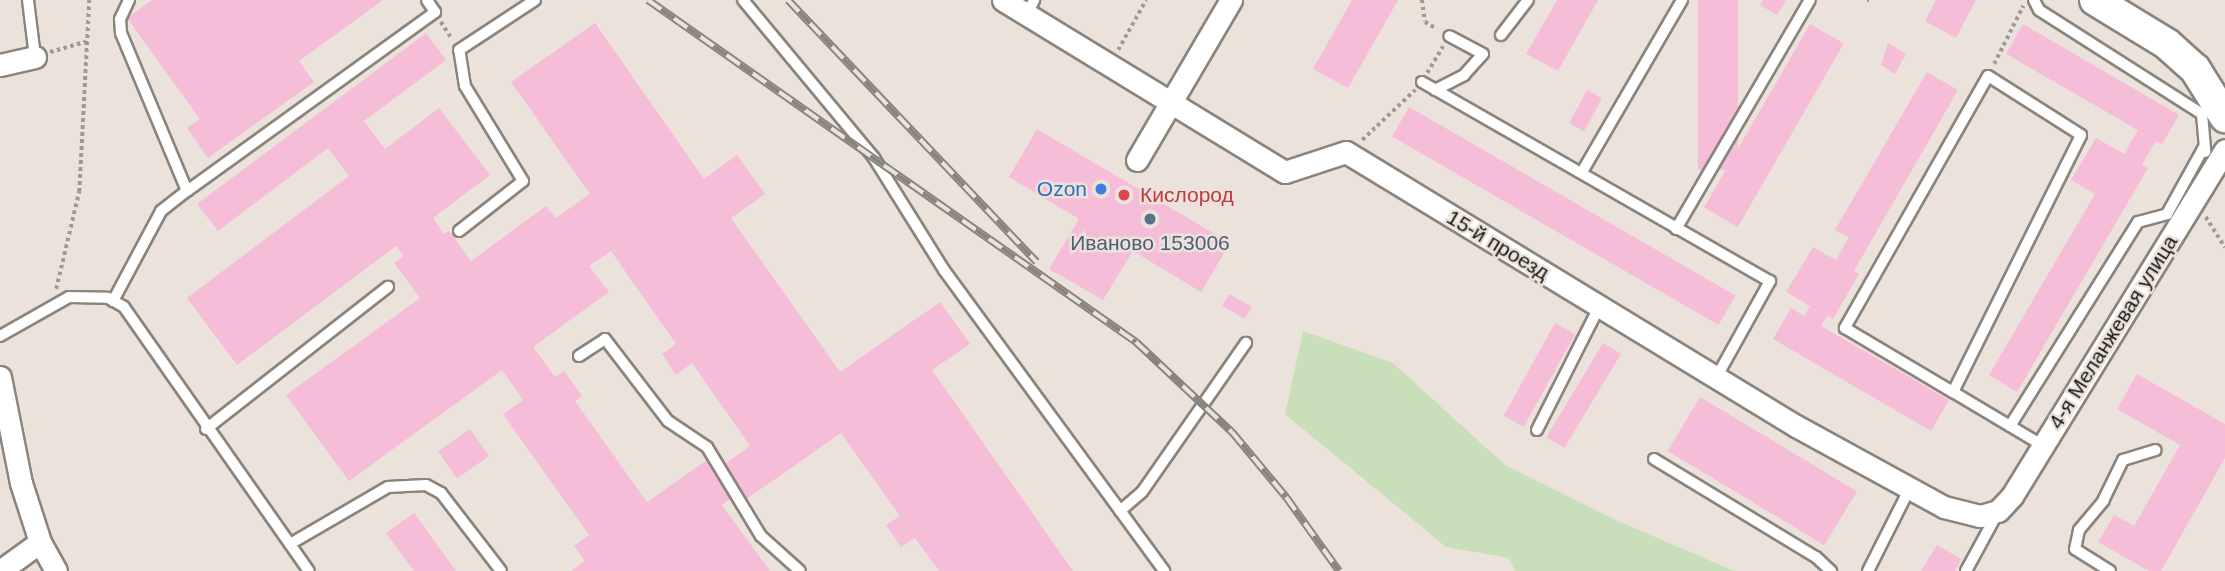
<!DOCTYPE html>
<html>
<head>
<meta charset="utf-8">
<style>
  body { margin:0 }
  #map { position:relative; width:2225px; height:571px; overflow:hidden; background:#ebe3db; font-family:Arial,sans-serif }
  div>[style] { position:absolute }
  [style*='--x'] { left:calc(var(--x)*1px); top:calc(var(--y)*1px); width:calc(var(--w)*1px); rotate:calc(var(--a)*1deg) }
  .green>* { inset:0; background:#c8dfb9 }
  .building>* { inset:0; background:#f5bdd7; transform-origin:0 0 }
  .path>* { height:3.5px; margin-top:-1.75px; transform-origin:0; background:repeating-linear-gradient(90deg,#a09993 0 3.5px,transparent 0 7px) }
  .roads { filter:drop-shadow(2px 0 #8b847d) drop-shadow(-2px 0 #8b847d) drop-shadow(0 2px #8b847d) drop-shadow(0 -2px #8b847d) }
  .lane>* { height:10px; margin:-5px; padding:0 5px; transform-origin:5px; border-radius:5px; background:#fff }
  .street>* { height:21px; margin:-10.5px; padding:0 10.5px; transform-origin:10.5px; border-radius:10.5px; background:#fff }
  .secondary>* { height:30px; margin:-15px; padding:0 15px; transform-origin:15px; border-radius:15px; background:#fff }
  .rail>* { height:8px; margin-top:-4px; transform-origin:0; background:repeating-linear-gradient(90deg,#ebe3db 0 16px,#89847e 0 32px); box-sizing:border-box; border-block:2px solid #89847e }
  .dots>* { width:19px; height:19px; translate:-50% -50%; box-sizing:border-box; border:4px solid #ebe3db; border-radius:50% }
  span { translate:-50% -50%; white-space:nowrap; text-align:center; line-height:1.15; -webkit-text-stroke:5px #ebe3db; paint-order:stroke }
  .shop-label { font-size:21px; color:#366cbe }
  .right { translate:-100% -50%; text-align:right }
  .health-label { font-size:21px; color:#be3a42 }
  .left { translate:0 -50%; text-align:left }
  .service-label { font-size:21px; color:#4e5e75 }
  .street-label { font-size:21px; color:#1a1714 }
</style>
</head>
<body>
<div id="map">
  <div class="green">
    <div style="clip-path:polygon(1303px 331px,1393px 363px,1505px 465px,1618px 521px,1734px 571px,1515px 571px,1509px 558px,1446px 547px,1285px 414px)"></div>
  </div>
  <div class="building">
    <div style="clip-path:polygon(152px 0,383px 0,299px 61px,314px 82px,208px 158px,187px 128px,200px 119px,127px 18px)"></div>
    <div style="clip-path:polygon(1352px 0,1398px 0,1348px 88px,1313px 69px)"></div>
    <div style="clip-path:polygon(1557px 0,1598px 0,1558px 71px,1526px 54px)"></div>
    <div style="left:1698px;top:0;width:40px;height:170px"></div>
    <div style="clip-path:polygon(1763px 0,1783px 0,1786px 1px,1777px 15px,1760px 5px)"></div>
    <div style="clip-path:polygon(1936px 0,1976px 0,1956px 38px,1925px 21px)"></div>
    <div style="clip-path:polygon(595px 23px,704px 179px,737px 155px,765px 194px,731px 218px,840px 372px,940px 302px,970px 344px,932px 370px,1073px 571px,939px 571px,915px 538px,901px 547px,886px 525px,900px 516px,841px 433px,745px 500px,722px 466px,750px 446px,692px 363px,676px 375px,662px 354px,676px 344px,611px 251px,589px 266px,609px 292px,533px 347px,555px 377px,564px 371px,582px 396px,575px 401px,647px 502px,707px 460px,733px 497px,722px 505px,770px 571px,571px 571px,585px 561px,574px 546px,589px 535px,503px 414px,523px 400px,502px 370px,349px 481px,286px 395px,420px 298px,394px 263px,404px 256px,396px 246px,237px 365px,187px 298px,349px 176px,328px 148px,218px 231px,197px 204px,426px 33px,446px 60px,364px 121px,385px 149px,439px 108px,490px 175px,433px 218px,444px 234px,449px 231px,471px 261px,546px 206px,556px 218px,590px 194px,511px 82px)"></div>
    <div style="left:1810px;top:24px;width:39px;height:212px;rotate:30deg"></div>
    <div style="clip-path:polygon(2023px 24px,2179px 115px,2162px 144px,2156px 141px,2142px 164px,2148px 168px,2017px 392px,1989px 375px,2095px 194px,2071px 180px,2096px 138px,2124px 154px,2138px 130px,2006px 54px)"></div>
    <div style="clip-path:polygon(1888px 43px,1906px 54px,1895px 74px,1881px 65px)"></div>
    <div style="clip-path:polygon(1927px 72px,1958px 90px,1854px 271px,1859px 274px,1833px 319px,1827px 316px,1821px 326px,1949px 400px,1931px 431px,1773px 339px,1791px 308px,1804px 316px,1810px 306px,1786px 292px,1813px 247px,1836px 260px,1849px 237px,1835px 230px)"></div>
    <div style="left:1587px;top:90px;width:17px;height:38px;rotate:28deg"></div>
    <div style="left:1409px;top:107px;width:377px;height:34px;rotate:30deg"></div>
    <div style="clip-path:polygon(1037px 129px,1230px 243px,1201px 292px,1133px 251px,1103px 300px,1049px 269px,1079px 219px,1009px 177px)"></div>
    <div style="left:1229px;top:294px;width:26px;height:14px;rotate:29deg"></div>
    <div style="left:1555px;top:323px;width:23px;height:106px;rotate:29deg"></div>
    <div style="left:1603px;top:343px;width:21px;height:110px;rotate:31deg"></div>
    <div style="clip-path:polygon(2137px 374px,2225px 424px,2225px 458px,2161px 571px,2149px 571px,2098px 542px,2114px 515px,2134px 526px,2180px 445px,2117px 409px)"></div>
    <div style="left:1700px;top:397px;width:183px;height:63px;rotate:31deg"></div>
    <div style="left:470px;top:429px;width:33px;height:39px;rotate:55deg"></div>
    <div style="clip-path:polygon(414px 513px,456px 571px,414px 571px,386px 533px)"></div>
    <div style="clip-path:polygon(1937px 545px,1961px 559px,1955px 571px,1921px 571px)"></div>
  </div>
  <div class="path">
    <div style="--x:1422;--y:0;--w:22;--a:82"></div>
    <div style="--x:1425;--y:22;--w:14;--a:30"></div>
    <div style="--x:1867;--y:0;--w:2;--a:0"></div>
    <div style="--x:441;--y:22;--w:20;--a:57"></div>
    <div style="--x:1118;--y:50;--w:57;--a:-60.8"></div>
    <div style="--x:50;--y:52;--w:37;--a:-16"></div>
    <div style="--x:1994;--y:64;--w:65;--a:-63.4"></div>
    <div style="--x:1427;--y:73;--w:31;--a:-59"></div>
    <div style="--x:1362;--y:140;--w:73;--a:-43.3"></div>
    <div style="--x:2206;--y:217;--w:36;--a:58"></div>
    <div style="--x:56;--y:289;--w:100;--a:-76.7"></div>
    <div style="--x:79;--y:192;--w:192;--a:-87"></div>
  </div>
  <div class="roads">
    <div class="lane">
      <div style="--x:28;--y:0;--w:57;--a:83"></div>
      <div style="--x:129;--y:0;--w:21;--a:115"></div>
      <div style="--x:120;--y:19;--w:14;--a:86"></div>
      <div style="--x:121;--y:33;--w:171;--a:67.3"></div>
      <div style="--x:187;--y:191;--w:306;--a:-35.8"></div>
      <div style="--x:435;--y:12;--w:14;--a:-124"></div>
      <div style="--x:743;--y:0;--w:205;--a:50.3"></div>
      <div style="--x:874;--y:158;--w:132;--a:58"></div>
      <div style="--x:944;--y:270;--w:373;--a:53.8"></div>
      <div style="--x:2034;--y:0;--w:11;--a:63"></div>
      <div style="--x:2039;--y:10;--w:193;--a:32.5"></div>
      <div style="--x:2202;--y:114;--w:38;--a:85"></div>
      <div style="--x:1027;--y:14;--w:16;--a:-63"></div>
      <div style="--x:1501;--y:35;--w:44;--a:-52.4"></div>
      <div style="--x:1422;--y:82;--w:401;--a:29.8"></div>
      <div style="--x:1770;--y:281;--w:111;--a:119.1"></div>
      <div style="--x:1435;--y:90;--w:33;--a:-27"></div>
      <div style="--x:1464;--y:75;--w:28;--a:-48"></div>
      <div style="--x:1483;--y:54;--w:38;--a:-152"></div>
      <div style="--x:1582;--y:172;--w:199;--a:-59.8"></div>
      <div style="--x:1676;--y:229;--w:265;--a:-59.7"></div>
      <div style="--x:459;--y:231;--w:81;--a:-38"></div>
      <div style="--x:523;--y:181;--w:111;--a:-121.4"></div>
      <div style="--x:465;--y:86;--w:36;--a:-99"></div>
      <div style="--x:459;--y:50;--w:91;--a:-33.3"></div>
      <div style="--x:113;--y:301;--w:102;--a:-61.9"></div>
      <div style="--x:161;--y:211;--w:33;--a:-38"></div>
      <div style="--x:0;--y:336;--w:79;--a:-29.5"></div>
      <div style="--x:69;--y:297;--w:39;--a:1"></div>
      <div style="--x:108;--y:298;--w:18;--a:29"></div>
      <div style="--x:124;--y:307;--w:322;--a:55"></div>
      <div style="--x:579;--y:356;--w:31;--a:-33"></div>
      <div style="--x:605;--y:339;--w:103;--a:52.5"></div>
      <div style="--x:668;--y:421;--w:47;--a:33.7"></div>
      <div style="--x:707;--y:447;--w:104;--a:58.8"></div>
      <div style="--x:761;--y:536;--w:52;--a:41.9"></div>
      <div style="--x:1953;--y:392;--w:287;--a:-63.5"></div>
      <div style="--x:2081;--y:135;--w:110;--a:-147.6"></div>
      <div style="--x:1988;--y:76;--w:290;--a:119.6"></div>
      <div style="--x:1845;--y:328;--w:126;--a:30.7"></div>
      <div style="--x:1953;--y:392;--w:104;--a:30.8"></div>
      <div style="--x:2010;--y:426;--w:241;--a:-57.9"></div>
      <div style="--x:2138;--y:222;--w:30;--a:-15"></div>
      <div style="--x:2167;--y:214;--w:77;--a:-61.1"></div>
      <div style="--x:206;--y:429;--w:231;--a:-38"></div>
      <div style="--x:1537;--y:430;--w:138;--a:-63.2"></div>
      <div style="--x:1654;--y:459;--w:189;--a:31.2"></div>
      <div style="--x:1816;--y:557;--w:21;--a:43"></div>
      <div style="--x:1120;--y:511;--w:29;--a:-41"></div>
      <div style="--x:1142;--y:492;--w:182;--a:-55.1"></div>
      <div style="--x:290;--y:544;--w:113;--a:-30.2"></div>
      <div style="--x:388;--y:487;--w:38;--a:-3"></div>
      <div style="--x:426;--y:485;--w:17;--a:28"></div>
      <div style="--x:441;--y:493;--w:98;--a:52.4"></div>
      <div style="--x:1868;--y:571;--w:93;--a:-63.2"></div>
      <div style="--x:1966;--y:571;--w:67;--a:-61.5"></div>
      <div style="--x:2110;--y:571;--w:41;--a:-147.8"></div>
      <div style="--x:2075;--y:549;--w:19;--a:-78"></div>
      <div style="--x:2079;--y:530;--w:38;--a:-50"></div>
      <div style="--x:2103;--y:501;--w:46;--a:-64"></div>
      <div style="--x:2123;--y:460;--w:34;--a:-17"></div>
    </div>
    <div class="street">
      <div style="--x:1003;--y:0;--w:330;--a:31.4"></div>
      <div style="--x:1285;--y:172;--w:64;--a:-18.2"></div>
      <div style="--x:1346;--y:152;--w:527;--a:31.34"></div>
      <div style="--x:1796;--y:426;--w:169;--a:28.7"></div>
      <div style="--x:1944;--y:507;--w:37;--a:14"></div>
      <div style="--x:1980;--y:516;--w:19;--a:-16"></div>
      <div style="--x:1998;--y:511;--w:21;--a:-47"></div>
      <div style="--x:2012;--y:496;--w:406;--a:-58.4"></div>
      <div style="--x:0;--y:65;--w:36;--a:-13"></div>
      <div style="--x:1137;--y:160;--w:186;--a:-59.6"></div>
      <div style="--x:0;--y:377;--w:108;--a:78.8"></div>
      <div style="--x:21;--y:483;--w:62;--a:72.1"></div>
      <div style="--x:40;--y:542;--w:33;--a:61"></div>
      <div style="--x:0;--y:571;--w:49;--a:-35.9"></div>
    </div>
    <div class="secondary">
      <div style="--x:2095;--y:0;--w:84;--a:31.4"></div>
      <div style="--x:2167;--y:44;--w:38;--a:42"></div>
      <div style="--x:2195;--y:69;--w:57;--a:58"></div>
    </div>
  </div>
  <div class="rail">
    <div style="--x:648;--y:0;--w:596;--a:35.02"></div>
    <div style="--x:1136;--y:342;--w:132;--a:43.2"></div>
    <div style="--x:1232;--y:432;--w:85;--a:50.3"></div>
    <div style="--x:1286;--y:497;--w:91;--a:54.4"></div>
    <div style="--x:788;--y:0;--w:361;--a:46.5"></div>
  </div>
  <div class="dots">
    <div style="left:1101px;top:189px;background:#3f7fe0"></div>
    <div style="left:1124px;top:195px;background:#e0444e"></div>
    <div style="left:1150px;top:219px;background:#5c6f8a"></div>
  </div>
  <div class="shop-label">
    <span class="right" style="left:1087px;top:189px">Ozon</span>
  </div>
  <div class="health-label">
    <span class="left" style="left:1140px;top:195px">Кислород</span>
  </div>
  <div class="service-label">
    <span style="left:1150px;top:243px">Иваново 153006</span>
  </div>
  <div class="street-label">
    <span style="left:1498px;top:245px;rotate:31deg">15-й проезд</span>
    <span style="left:2113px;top:332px;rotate:-58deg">4-я Меланжевая улица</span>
  </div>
</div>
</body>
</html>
